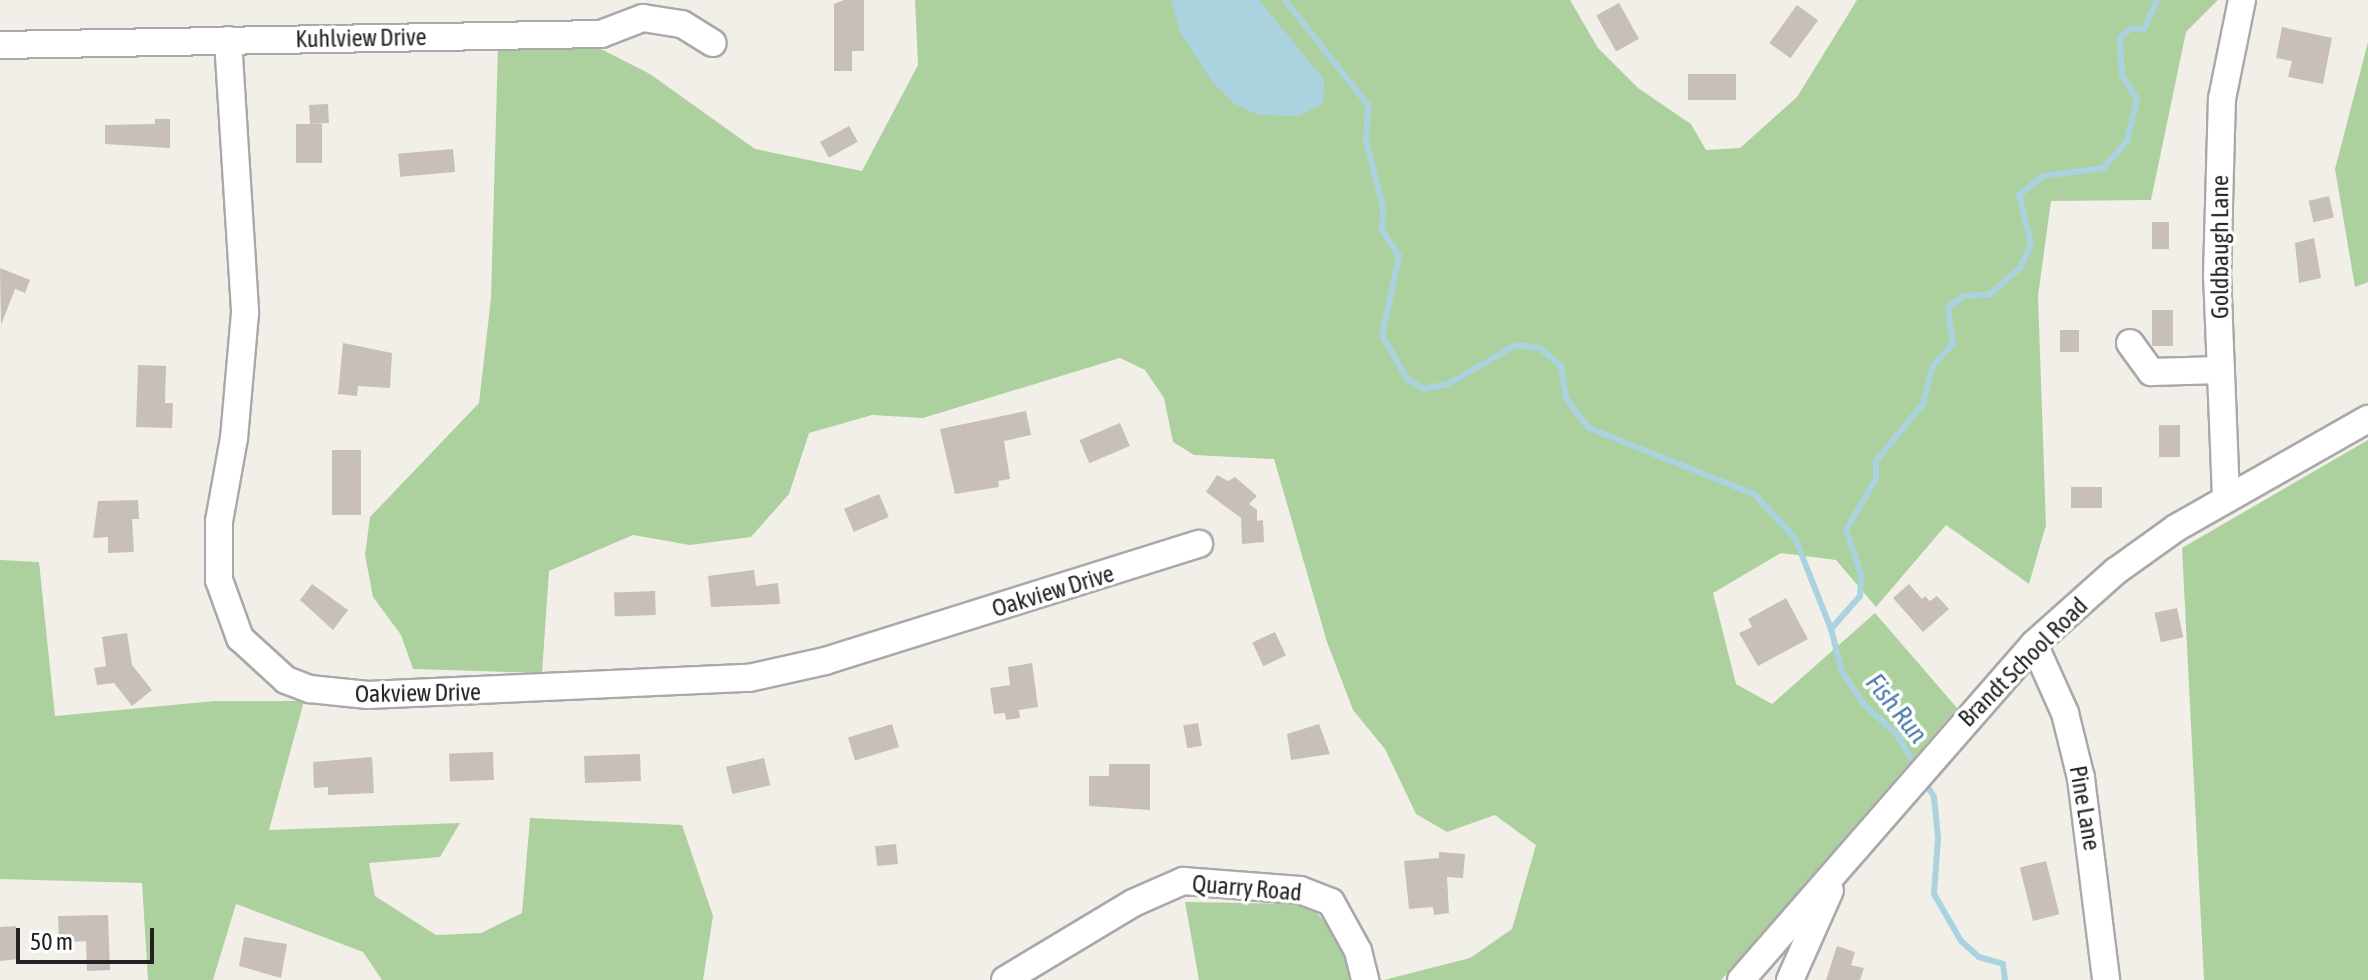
<!DOCTYPE html>
<html>
<head>
<meta charset="utf-8">
<style>
  body { margin:0 }
  #map { position:relative; width:2368px; height:980px; overflow:hidden; background:#f2efe9; font-family:"Asap Condensed",sans-serif }
  div>[style] { position:absolute }
  [style*='--x'] { left:calc(var(--x)*1px); top:calc(var(--y)*1px); width:calc(var(--w)*1px); rotate:calc(var(--a)*1deg) }
  .forest>* { inset:0; background:#add19e }
  .water>* { inset:0; background:#aad3df }
  .stream>* { height:6px; margin:-3px; padding:0 3px; transform-origin:3px; border-radius:3px; background:#aad3df }
  .building>* { inset:0; background:#c7bfb8; transform-origin:0 0 }
  .roads { filter:drop-shadow(2px 0 #a9a9a9) drop-shadow(-2px 0 #a9a9a9) drop-shadow(0 2px #a9a9a9) drop-shadow(0 -2px #a9a9a9) }
  .minor>* { height:26px; margin:-13px; padding:0 13px; transform-origin:13px; border-radius:13px; background:#fff }
  span { translate:-50% -50%; white-space:nowrap; text-align:center; line-height:1.15; -webkit-text-stroke:7px #fff; paint-order:stroke }
  .street-label { font-size:24px; color:#222 }
  .water-label { font-size:26px; color:#4a7aab; font-style:italic }
  .scale { position:absolute; left:16px; top:928px; width:138px; height:36px; box-sizing:border-box; border:4px solid #222; border-top:0; padding-left:10px; font-size:24px; line-height:28px; white-space:nowrap; color:#222; -webkit-text-stroke:6px #fff; paint-order:stroke }
</style>
</head>
<body>
<div id="map">
  <div class="forest">
    <div style="clip-path:polygon(915px 0,1570px 0,1598px 48px,1638px 88px,1691px 124px,1706px 150px,1740px 148px,1797px 97px,1857px 0,2218px 0,2186px 32px,2151px 200px,2051px 201px,2038px 296px,2046px 525px,2029px 584px,1946px 525px,1876px 607px,1836px 560px,1781px 553px,1713px 593px,1736px 684px,1772px 704px,1875px 613px,1957px 708px,1721px 980px,1384px 980px,1470px 958px,1512px 929px,1536px 845px,1495px 815px,1447px 832px,1416px 814px,1385px 749px,1353px 710px,1327px 642px,1274px 459px,1194px 455px,1173px 442px,1164px 398px,1145px 370px,1120px 358px,923px 418px,872px 415px,809px 433px,789px 494px,751px 537px,690px 545px,633px 535px,549px 571px,542px 673px,413px 669px,401px 635px,373px 597px,365px 555px,370px 517px,479px 403px,491px 298px,498px 47px,599px 48px,650px 74px,755px 149px,862px 171px,918px 65px)"></div>
    <div style="clip-path:polygon(2368px 42px,2368px 282px,2355px 287px,2335px 169px)"></div>
    <div style="clip-path:polygon(2368px 440px,2368px 980px,2204px 980px,2182px 548px)"></div>
    <div style="clip-path:polygon(0 560px,39px 562px,55px 716px,215px 701px,304px 701px,269px 830px,460px 823px,440px 857px,369px 863px,375px 896px,436px 935px,481px 933px,522px 913px,530px 818px,682px 825px,713px 916px,703px 980px,382px 980px,363px 952px,236px 904px,213px 980px,148px 980px,142px 883px,0 879px)"></div>
    <div style="clip-path:polygon(1185px 902px,1308px 904px,1382px 980px,1199px 980px)"></div>
  </div>
  <div class="water">
    <div style="clip-path:polygon(1171px 0,1259px 0,1324px 80px,1323px 103px,1299px 116px,1283px 116px,1256px 114px,1235px 104px,1213px 83px,1181px 34px)"></div>
  </div>
  <div class="stream">
    <div style="--x:1285;--y:0;--w:134;--a:51.7"></div>
    <div style="--x:1368;--y:105;--w:36;--a:93"></div>
    <div style="--x:1366;--y:141;--w:68;--a:75.6"></div>
    <div style="--x:1383;--y:207;--w:23;--a:92"></div>
    <div style="--x:1382;--y:230;--w:31;--a:57"></div>
    <div style="--x:1399;--y:256;--w:81;--a:102.1"></div>
    <div style="--x:1382;--y:335;--w:51;--a:60.4"></div>
    <div style="--x:1407;--y:379;--w:19;--a:32"></div>
    <div style="--x:1423;--y:389;--w:25;--a:-11"></div>
    <div style="--x:1448;--y:384;--w:78;--a:-29.8"></div>
    <div style="--x:1516;--y:345;--w:24;--a:7"></div>
    <div style="--x:1540;--y:348;--w:28;--a:41"></div>
    <div style="--x:1561;--y:366;--w:32;--a:81"></div>
    <div style="--x:1566;--y:398;--w:38;--a:53"></div>
    <div style="--x:1589;--y:428;--w:178;--a:21.8"></div>
    <div style="--x:1754;--y:494;--w:60;--a:47"></div>
    <div style="--x:1795;--y:538;--w:98;--a:68.4"></div>
    <div style="--x:1917;--y:769;--w:39;--a:-120"></div>
    <div style="--x:1897;--y:735;--w:47;--a:-136.7"></div>
    <div style="--x:1863;--y:703;--w:37;--a:-124"></div>
    <div style="--x:1842;--y:672;--w:44;--a:-104.3"></div>
    <div style="--x:1831;--y:629;--w:44;--a:-48.7"></div>
    <div style="--x:1860;--y:596;--w:22;--a:-87"></div>
    <div style="--x:1861;--y:574;--w:46;--a:-108.8"></div>
    <div style="--x:1846;--y:530;--w:59;--a:-59.5"></div>
    <div style="--x:1876;--y:479;--w:18;--a:-90"></div>
    <div style="--x:1876;--y:461;--w:74;--a:-50.5"></div>
    <div style="--x:1923;--y:404;--w:38;--a:-76"></div>
    <div style="--x:1932;--y:367;--w:31;--a:-48"></div>
    <div style="--x:1953;--y:344;--w:37;--a:-98"></div>
    <div style="--x:1948;--y:307;--w:19;--a:-35"></div>
    <div style="--x:1964;--y:296;--w:26;--a:-4"></div>
    <div style="--x:1990;--y:294;--w:41;--a:-41.1"></div>
    <div style="--x:2021;--y:267;--w:26;--a:-67"></div>
    <div style="--x:2031;--y:243;--w:49;--a:-104"></div>
    <div style="--x:2019;--y:195;--w:31;--a:-38"></div>
    <div style="--x:2043;--y:176;--w:61;--a:-7.6"></div>
    <div style="--x:2103;--y:168;--w:36;--a:-48"></div>
    <div style="--x:2127;--y:141;--w:43;--a:-76.6"></div>
    <div style="--x:2137;--y:99;--w:27;--a:-123"></div>
    <div style="--x:2122;--y:76;--w:38;--a:-93"></div>
    <div style="--x:2120;--y:38;--w:13;--a:-42"></div>
    <div style="--x:2130;--y:29;--w:14;--a:0"></div>
    <div style="--x:2144;--y:29;--w:32;--a:-66"></div>
    <div style="--x:1925;--y:782;--w:17;--a:59"></div>
    <div style="--x:1934;--y:797;--w:41;--a:84.4"></div>
    <div style="--x:1938;--y:838;--w:56;--a:94.1"></div>
    <div style="--x:1934;--y:894;--w:54;--a:60.1"></div>
    <div style="--x:1961;--y:941;--w:24;--a:42"></div>
    <div style="--x:1979;--y:957;--w:25;--a:16"></div>
    <div style="--x:2003;--y:964;--w:16;--a:83"></div>
  </div>
  <div class="building">
    <div style="clip-path:polygon(844px 0,864px 0,864px 51px,852px 51px,852px 71px,834px 71px,834px 4px)"></div>
    <div style="left:1619px;top:3px;width:41px;height:26px;rotate:61deg"></div>
    <div style="left:1797px;top:5px;width:26px;height:47px;rotate:36deg"></div>
    <div style="clip-path:polygon(2282px 27px,2332px 38px,2323px 84px,2288px 77px,2292px 61px,2276px 58px)"></div>
    <div style="left:1688px;top:74px;width:48px;height:26px"></div>
    <div style="left:328px;top:104px;width:19px;height:19px;rotate:87deg"></div>
    <div style="clip-path:polygon(155px 119px,170px 119px,170px 148px,105px 144px,105px 125px,155px 124px)"></div>
    <div style="left:296px;top:124px;width:26px;height:39px"></div>
    <div style="left:849px;top:126px;width:18px;height:33px;rotate:61deg"></div>
    <div style="left:453px;top:149px;width:23px;height:55px;rotate:85deg"></div>
    <div style="left:2329px;top:196px;width:22px;height:21px;rotate:77deg"></div>
    <div style="left:2152px;top:222px;width:17px;height:27px"></div>
    <div style="clip-path:polygon(2314px 238px,2321px 278px,2299px 283px,2295px 243px)"></div>
    <div style="clip-path:polygon(0 268px,30px 280px,25px 293px,15px 289px,1px 325px)"></div>
    <div style="left:2152px;top:310px;width:21px;height:36px"></div>
    <div style="left:2060px;top:330px;width:19px;height:22px"></div>
    <div style="clip-path:polygon(343px 343px,392px 353px,390px 388px,358px 386px,357px 396px,338px 394px)"></div>
    <div style="clip-path:polygon(138px 365px,166px 366px,165px 403px,173px 403px,172px 428px,136px 427px)"></div>
    <div style="clip-path:polygon(1026px 411px,1031px 435px,1004px 441px,1010px 479px,998px 481px,999px 487px,955px 494px,940px 429px)"></div>
    <div style="left:1120px;top:423px;width:25px;height:44px;rotate:67deg"></div>
    <div style="left:2159px;top:425px;width:21px;height:32px"></div>
    <div style="left:332px;top:450px;width:29px;height:65px"></div>
    <div style="clip-path:polygon(1217px 475px,1228px 481px,1235px 477px,1257px 496px,1249px 504px,1257px 510px,1257px 521px,1263px 520px,1264px 542px,1242px 544px,1241px 518px,1206px 492px)"></div>
    <div style="left:2071px;top:487px;width:31px;height:21px"></div>
    <div style="left:879px;top:494px;width:25px;height:38px;rotate:67deg"></div>
    <div style="clip-path:polygon(138px 500px,139px 519px,132px 519px,134px 552px,108px 553px,108px 537px,93px 538px,98px 501px)"></div>
    <div style="clip-path:polygon(754px 570px,756px 586px,778px 583px,780px 604px,711px 607px,708px 576px)"></div>
    <div style="clip-path:polygon(312px 584px,348px 610px,333px 630px,300px 600px)"></div>
    <div style="clip-path:polygon(1909px 584px,1922px 599px,1925px 596px,1930px 601px,1937px 596px,1949px 609px,1923px 632px,1893px 598px)"></div>
    <div style="left:655px;top:591px;width:24px;height:41px;rotate:88deg"></div>
    <div style="clip-path:polygon(1786px 598px,1808px 639px,1758px 666px,1739px 633px,1752px 627px,1748px 619px)"></div>
    <div style="left:2177px;top:608px;width:30px;height:23px;rotate:78deg"></div>
    <div style="left:1275px;top:632px;width:26px;height:25px;rotate:65deg"></div>
    <div style="clip-path:polygon(127px 633px,132px 665px,152px 690px,132px 706px,114px 683px,97px 685px,94px 668px,106px 666px,102px 637px)"></div>
    <div style="clip-path:polygon(1032px 663px,1038px 707px,1019px 710px,1020px 718px,1006px 720px,1005px 713px,994px 714px,990px 688px,1010px 685px,1008px 667px)"></div>
    <div style="left:1198px;top:723px;width:23px;height:15px;rotate:80deg"></div>
    <div style="left:892px;top:724px;width:24px;height:46px;rotate:73deg"></div>
    <div style="clip-path:polygon(1319px 724px,1330px 754px,1291px 760px,1287px 734px)"></div>
    <div style="left:493px;top:752px;width:28px;height:44px;rotate:88deg"></div>
    <div style="left:640px;top:754px;width:27px;height:56px;rotate:88deg"></div>
    <div style="clip-path:polygon(372px 757px,374px 793px,328px 795px,328px 787px,314px 788px,313px 762px)"></div>
    <div style="left:764px;top:758px;width:28px;height:39px;rotate:77deg"></div>
    <div style="clip-path:polygon(1109px 764px,1150px 764px,1150px 810px,1089px 806px,1089px 776px,1109px 776px)"></div>
    <div style="left:896px;top:844px;width:20px;height:21px;rotate:84deg"></div>
    <div style="clip-path:polygon(1439px 852px,1465px 854px,1463px 878px,1447px 877px,1449px 913px,1434px 915px,1433px 907px,1409px 909px,1404px 861px,1439px 858px)"></div>
    <div style="left:2046px;top:861px;width:55px;height:27px;rotate:76deg"></div>
    <div style="clip-path:polygon(108px 915px,110px 970px,87px 971px,86px 941px,59px 943px,58px 916px)"></div>
    <div style="clip-path:polygon(16px 926px,20px 959px,0 961px,0 927px)"></div>
    <div style="clip-path:polygon(244px 937px,287px 944px,281px 978px,239px 966px)"></div>
    <div style="clip-path:polygon(1837px 946px,1855px 952px,1851px 965px,1864px 968px,1860px 980px,1826px 980px)"></div>
  </div>
  <div class="roads">
    <div class="minor">
      <div style="--x:228;--y:40;--w:274;--a:86.4"></div>
      <div style="--x:245;--y:313;--w:125;--a:95"></div>
      <div style="--x:234;--y:438;--w:84;--a:100.2"></div>
      <div style="--x:219;--y:521;--w:59;--a:90"></div>
      <div style="--x:219;--y:580;--w:62;--a:70.1"></div>
      <div style="--x:240;--y:638;--w:62;--a:42.4"></div>
      <div style="--x:286;--y:680;--w:26;--a:21"></div>
      <div style="--x:310;--y:689;--w:58;--a:5.9"></div>
      <div style="--x:368;--y:695;--w:381;--a:-2.6"></div>
      <div style="--x:749;--y:678;--w:78;--a:-12.6"></div>
      <div style="--x:825;--y:661;--w:392;--a:-17.4"></div>
      <div style="--x:0;--y:45;--w:601;--a:-1.05"></div>
      <div style="--x:601;--y:34;--w:45;--a:-20.9"></div>
      <div style="--x:643;--y:18;--w:39;--a:9"></div>
      <div style="--x:682;--y:24;--w:36;--a:32"></div>
      <div style="--x:2130;--y:343;--w:36;--a:54"></div>
      <div style="--x:2151;--y:372;--w:70;--a:-1.6"></div>
      <div style="--x:2226;--y:497;--w:221;--a:-92.3"></div>
      <div style="--x:2217;--y:276;--w:177;--a:-88.4"></div>
      <div style="--x:2222;--y:99;--w:101;--a:-78.6"></div>
      <div style="--x:2034;--y:644;--w:76;--a:65.8"></div>
      <div style="--x:2065;--y:713;--w:67;--a:76.2"></div>
      <div style="--x:2081;--y:778;--w:204;--a:82.9"></div>
      <div style="--x:1005;--y:980;--w:149;--a:-31"></div>
      <div style="--x:1133;--y:903;--w:55;--a:-23.7"></div>
      <div style="--x:1183;--y:881;--w:117;--a:4.4"></div>
      <div style="--x:1300;--y:890;--w:33;--a:21"></div>
      <div style="--x:1331;--y:902;--w:56;--a:61.1"></div>
      <div style="--x:1358;--y:951;--w:30;--a:76"></div>
      <div style="--x:1741;--y:980;--w:446;--a:-48.9"></div>
      <div style="--x:2034;--y:644;--w:110;--a:-41.7"></div>
      <div style="--x:2116;--y:571;--w:74;--a:-35.6"></div>
      <div style="--x:2176;--y:528;--w:221;--a:-29.6"></div>
      <div style="--x:1790;--y:980;--w:98;--a:-66"></div>
    </div>
  </div>
  <div class="street-label">
    <span style="left:361px;top:38px;rotate:-1deg">Kuhlview Drive</span>
    <span style="left:2220px;top:247px;rotate:-90deg">Goldbaugh Lane</span>
    <span style="left:1053px;top:591px;rotate:-17deg">Oakview Drive</span>
    <span style="left:2023px;top:662px;rotate:-45deg">Brandt School Road</span>
    <span style="left:418px;top:693px;rotate:-1deg">Oakview Drive</span>
    <span style="left:2085px;top:808px;rotate:80deg">Pine Lane</span>
    <span style="left:1247px;top:888px;rotate:5deg">Quarry Road</span>
  </div>
  <div class="water-label">
    <span style="left:1896px;top:709px;rotate:51deg">Fish Run</span>
  </div>
  <div class="scale">50 m</div>
</div>
</body>
</html>
